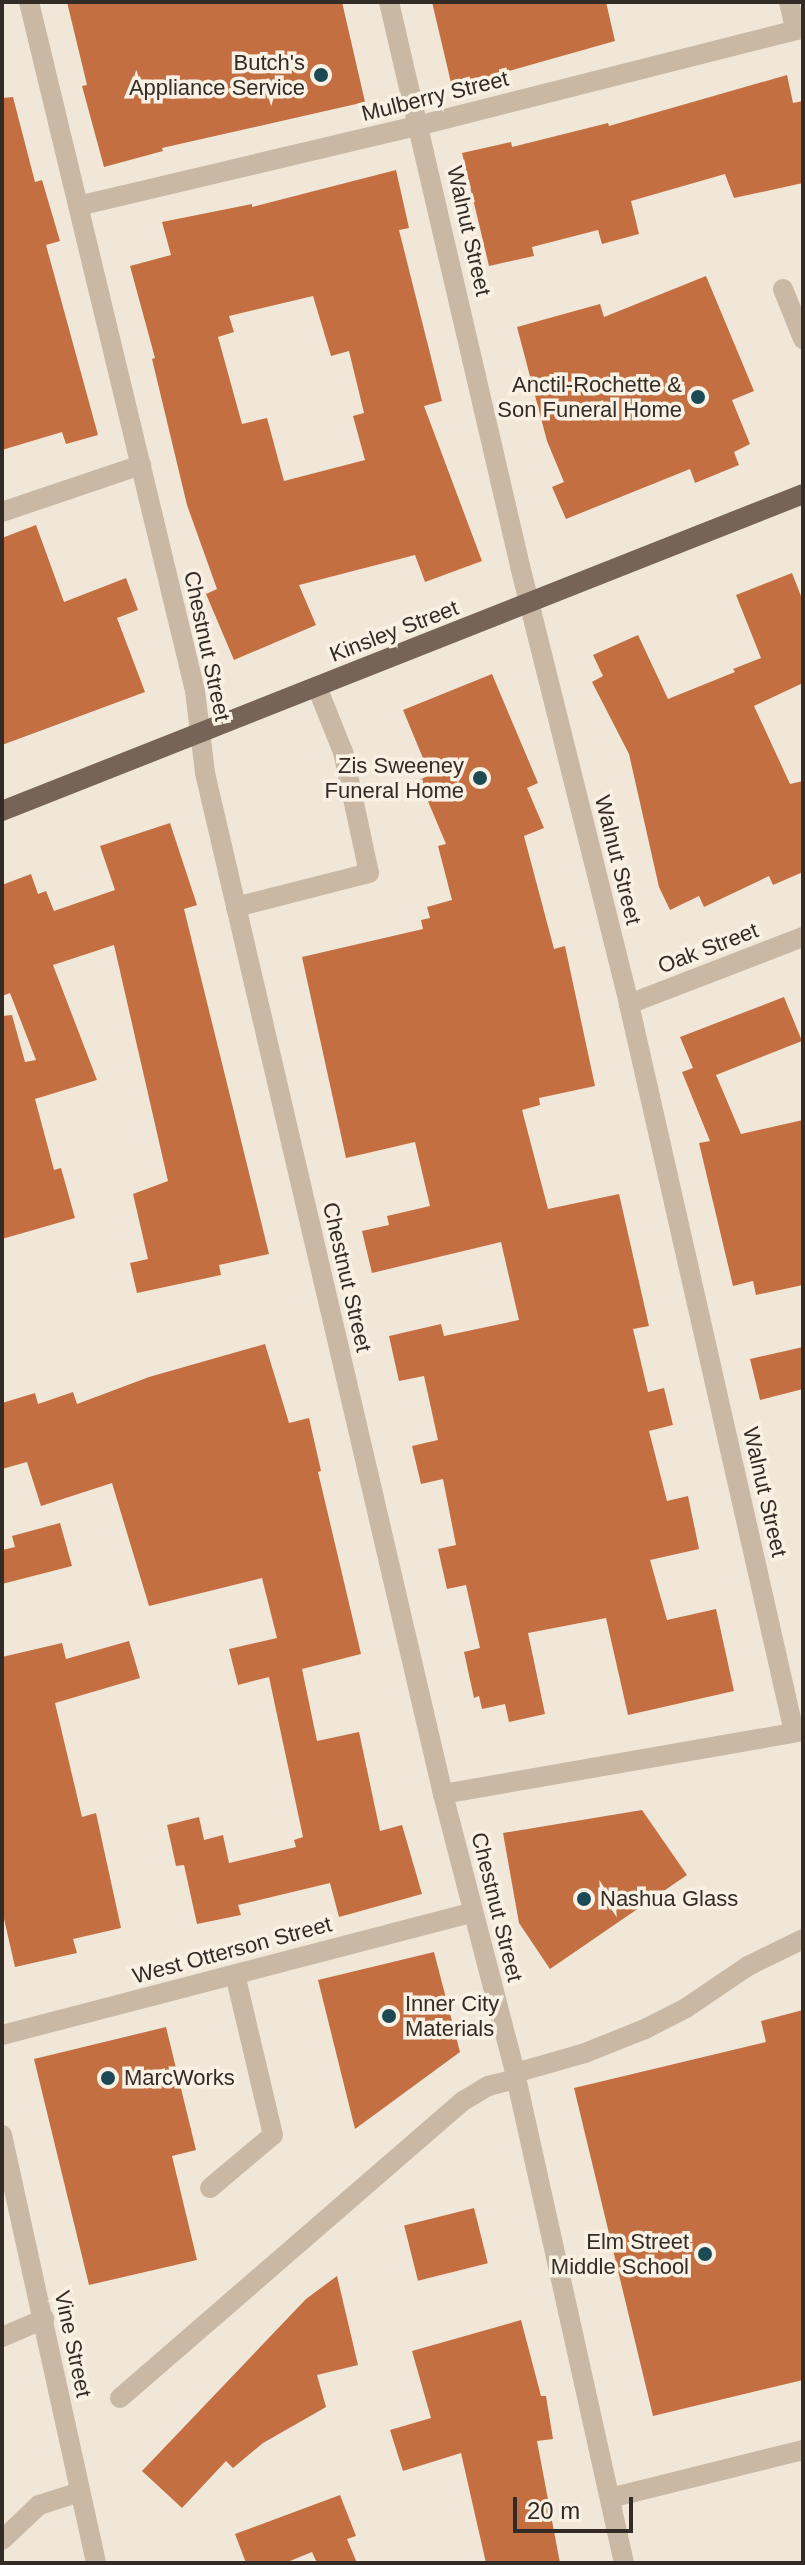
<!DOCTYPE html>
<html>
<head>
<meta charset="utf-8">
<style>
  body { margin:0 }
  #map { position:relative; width:805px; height:2565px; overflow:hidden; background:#f0e7d8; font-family:Helvetica,sans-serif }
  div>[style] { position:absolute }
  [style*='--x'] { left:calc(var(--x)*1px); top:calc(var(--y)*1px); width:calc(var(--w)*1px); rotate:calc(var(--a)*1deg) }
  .building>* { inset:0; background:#c46f42; transform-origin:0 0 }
  .lane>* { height:20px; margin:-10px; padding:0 10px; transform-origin:10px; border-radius:10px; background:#c8b8a4 }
  .street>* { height:20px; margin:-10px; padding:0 10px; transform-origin:10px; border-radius:10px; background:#c8b8a4 }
  .primary>* { height:20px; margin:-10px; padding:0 10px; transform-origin:10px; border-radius:10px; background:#756457 }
  .dots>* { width:22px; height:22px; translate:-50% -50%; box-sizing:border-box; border:4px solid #f8f1e4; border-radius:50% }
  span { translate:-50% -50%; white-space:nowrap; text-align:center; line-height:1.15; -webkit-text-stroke:7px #f8f1e4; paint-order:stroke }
  .poi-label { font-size:22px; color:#332b26 }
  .right { translate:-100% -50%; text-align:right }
  .left { translate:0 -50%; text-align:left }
  .street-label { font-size:22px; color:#332b26 }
  .frame { position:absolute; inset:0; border:4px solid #332b26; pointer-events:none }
  .scale { position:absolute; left:513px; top:2497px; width:120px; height:36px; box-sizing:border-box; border:4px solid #332b26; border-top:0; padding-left:10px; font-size:24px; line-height:28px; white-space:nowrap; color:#332b26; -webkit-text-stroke:6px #f8f1e4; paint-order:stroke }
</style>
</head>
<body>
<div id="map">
  <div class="building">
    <div style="clip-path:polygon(67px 2px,342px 2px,365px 102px,162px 148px,163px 151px,104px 167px,82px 86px,87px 85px)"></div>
    <div style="clip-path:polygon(432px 2px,606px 2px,615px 41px,452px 87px)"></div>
    <div style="clip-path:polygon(787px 75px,793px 103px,803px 101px,803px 183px,734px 198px,725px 174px,631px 201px,639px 234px,602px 244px,598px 230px,532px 247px,534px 256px,489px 266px,462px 153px,511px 142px,512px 147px,608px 123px,609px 126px)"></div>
    <div style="clip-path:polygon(13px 97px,35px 182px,42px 180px,60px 241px,46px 245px,98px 435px,66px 444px,62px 432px,2px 450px,2px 98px)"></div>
    <div style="clip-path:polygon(evenodd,396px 170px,409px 228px,399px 230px,442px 401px,424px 406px,482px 561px,425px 582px,415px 555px,299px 585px,316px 625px,234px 660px,206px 594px,217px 589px,187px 505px,152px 359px,155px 358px,130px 266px,171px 255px,162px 222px,252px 204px,252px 207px,396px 170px,313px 296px,331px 356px,349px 351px,364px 413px,353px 416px,365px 460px,284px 481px,267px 418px,242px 424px,218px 337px,234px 332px,229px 316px,313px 296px)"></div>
    <div style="clip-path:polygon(706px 276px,754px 391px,732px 400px,750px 444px,734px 452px,739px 465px,695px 483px,690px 469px,566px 519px,552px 487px,564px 482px,547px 441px,517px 327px,600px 304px,604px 317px)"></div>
    <div style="clip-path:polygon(36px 525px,64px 602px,126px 578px,138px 610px,117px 618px,145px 692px,2px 745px,2px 538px)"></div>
    <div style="clip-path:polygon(792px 573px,803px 601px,803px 683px,754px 706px,790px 784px,803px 781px,803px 872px,773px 885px,769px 876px,704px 907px,699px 896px,670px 910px,659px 887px,629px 754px,592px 682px,603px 676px,593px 655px,638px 635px,668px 699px,735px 672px,733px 669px,761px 658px,736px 595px)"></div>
    <div style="clip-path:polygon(492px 674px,538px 783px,527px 788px,544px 828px,524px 836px,554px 949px,565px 946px,595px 1086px,539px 1098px,540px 1105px,522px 1110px,548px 1209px,619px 1194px,649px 1326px,633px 1329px,648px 1392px,664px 1388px,673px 1425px,649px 1431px,667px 1501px,688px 1496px,699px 1549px,650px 1560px,667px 1620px,716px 1609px,734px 1691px,628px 1715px,606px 1618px,528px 1633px,545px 1714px,509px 1722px,505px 1704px,482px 1709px,479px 1696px,474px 1698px,464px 1652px,480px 1648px,466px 1585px,447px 1589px,438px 1549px,456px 1545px,443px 1479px,421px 1484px,412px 1446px,438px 1440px,424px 1376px,399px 1381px,389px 1336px,441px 1324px,444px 1336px,519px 1320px,501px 1242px,372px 1273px,362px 1231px,389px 1225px,387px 1216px,430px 1206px,415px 1142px,346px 1158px,302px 957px,423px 929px,421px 920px,430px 918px,427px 907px,452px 900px,438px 846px,446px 844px,419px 780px,430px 775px,403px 710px)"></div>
    <div style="clip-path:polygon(170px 823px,197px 905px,184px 909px,269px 1254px,219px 1265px,221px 1275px,137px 1293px,130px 1263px,148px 1259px,133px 1194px,168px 1181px,114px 945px,53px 965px,97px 1080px,35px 1099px,54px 1170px,61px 1168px,75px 1218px,2px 1239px,2px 1016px,12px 1015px,25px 1062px,36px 1060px,10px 993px,2px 996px,2px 885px,31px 874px,38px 894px,46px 891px,54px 911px,115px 890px,100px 846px)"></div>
    <div style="clip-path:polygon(784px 997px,802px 1041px,716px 1075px,741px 1134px,803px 1120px,803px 1285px,756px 1295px,753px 1281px,733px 1286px,699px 1143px,710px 1141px,682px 1072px,693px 1068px,680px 1037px)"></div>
    <div style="clip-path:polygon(265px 1344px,289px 1423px,309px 1418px,321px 1471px,318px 1472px,361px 1654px,302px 1669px,317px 1741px,359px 1732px,380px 1831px,402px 1825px,422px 1894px,339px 1917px,330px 1883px,238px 1905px,241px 1915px,197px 1924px,184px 1865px,176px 1866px,167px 1825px,199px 1817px,204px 1840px,223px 1835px,229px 1863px,296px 1847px,294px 1840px,303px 1837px,269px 1677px,238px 1685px,229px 1649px,277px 1638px,262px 1578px,149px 1606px,112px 1483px,41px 1506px,27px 1462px,2px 1469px,2px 1403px,35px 1393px,38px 1404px,73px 1392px,77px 1404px,149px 1377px)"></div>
    <div style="clip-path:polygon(803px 1347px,803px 1389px,760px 1400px,750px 1359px)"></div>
    <div style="clip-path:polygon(60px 1523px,72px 1566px,2px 1584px,2px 1550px,15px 1547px,12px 1536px)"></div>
    <div style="clip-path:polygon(129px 1641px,140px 1678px,55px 1703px,82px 1817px,96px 1813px,121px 1928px,73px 1939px,77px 1953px,15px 1967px,2px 1910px,2px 1657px,62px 1643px,66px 1659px)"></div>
    <div style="clip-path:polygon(642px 1810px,687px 1875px,550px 1969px,519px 1923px,503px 1833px)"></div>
    <div style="clip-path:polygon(434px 1952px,460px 2052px,355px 2129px,318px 1980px)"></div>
    <div style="clip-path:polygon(803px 2010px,803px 2380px,653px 2416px,574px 2088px,766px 2042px,761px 2021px)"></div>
    <div style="clip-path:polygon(166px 2027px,196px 2150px,172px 2156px,197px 2260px,89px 2285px,34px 2059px)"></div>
    <div style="left:474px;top:2208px;width:57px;height:72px;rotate:76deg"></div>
    <div style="clip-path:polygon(337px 2276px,358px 2365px,317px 2375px,326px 2407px,263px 2443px,233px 2468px,226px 2461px,182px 2508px,142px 2471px,306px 2299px)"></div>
    <div style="clip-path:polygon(521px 2320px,541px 2396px,546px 2396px,553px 2439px,537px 2441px,560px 2563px,486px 2563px,461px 2453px,403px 2471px,390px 2430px,431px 2418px,412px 2351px)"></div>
    <div style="clip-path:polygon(340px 2495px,356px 2536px,347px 2539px,357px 2563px,317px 2563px,312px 2552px,285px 2563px,246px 2563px,235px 2534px)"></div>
  </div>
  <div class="lane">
    <div style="--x:783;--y:289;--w:54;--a:68.2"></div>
    <div style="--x:236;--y:907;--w:137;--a:-14.3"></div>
    <div style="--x:369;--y:873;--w:124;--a:-102.1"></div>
    <div style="--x:343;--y:752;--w:70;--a:-111.8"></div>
    <div style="--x:515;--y:2073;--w:73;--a:-15.9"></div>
    <div style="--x:585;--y:2053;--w:65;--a:-21.8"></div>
    <div style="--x:645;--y:2029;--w:46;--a:-27.1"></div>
    <div style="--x:686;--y:2008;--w:75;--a:-34.1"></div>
    <div style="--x:748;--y:1966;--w:61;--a:-26.1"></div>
    <div style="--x:210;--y:2188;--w:82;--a:-40.1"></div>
    <div style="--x:273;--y:2135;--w:165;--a:-103.3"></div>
    <div style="--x:120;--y:2398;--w:454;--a:-40.9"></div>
    <div style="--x:463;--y:2101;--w:29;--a:-31"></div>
    <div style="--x:488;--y:2086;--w:29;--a:-14"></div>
    <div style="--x:610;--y:2498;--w:199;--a:-14"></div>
    <div style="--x:2;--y:2540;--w:51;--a:-43.4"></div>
    <div style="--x:39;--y:2505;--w:43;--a:-17.6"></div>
  </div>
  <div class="street">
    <div style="--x:29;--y:2;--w:709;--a:76.45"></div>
    <div style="--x:195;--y:691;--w:83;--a:83"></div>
    <div style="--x:205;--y:773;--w:1048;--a:76.88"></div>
    <div style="--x:443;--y:1794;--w:288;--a:75.5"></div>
    <div style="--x:515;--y:2073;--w:502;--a:77.46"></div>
    <div style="--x:389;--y:2;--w:579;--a:76.92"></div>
    <div style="--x:520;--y:566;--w:451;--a:76"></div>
    <div style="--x:629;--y:1004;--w:746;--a:77.23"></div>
    <div style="--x:789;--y:2;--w:28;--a:77"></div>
    <div style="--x:78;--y:206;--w:352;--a:-13.3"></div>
    <div style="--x:421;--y:125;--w:394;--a:-14.2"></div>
    <div style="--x:2;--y:512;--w:147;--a:-18.7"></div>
    <div style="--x:629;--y:1004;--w:186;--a:-21.1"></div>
    <div style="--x:443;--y:1794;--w:365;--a:-9.9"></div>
    <div style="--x:2;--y:2035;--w:487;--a:-14.6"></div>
    <div style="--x:2;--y:2135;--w:438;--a:77.6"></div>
    <div style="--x:2;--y:2337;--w:46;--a:-23.2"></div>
  </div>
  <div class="primary">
    <div style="--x:2;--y:811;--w:861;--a:-21.59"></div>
  </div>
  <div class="dots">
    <div style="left:321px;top:75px;background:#1c4a54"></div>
    <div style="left:698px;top:397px;background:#1c4a54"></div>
    <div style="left:480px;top:778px;background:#1c4a54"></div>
    <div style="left:584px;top:1899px;background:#1c4a54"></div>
    <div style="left:389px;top:2016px;background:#1c4a54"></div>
    <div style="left:108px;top:2078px;background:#1c4a54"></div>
    <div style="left:705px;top:2254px;background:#1c4a54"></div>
  </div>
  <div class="poi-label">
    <span class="right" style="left:305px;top:75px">Butch's<br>Appliance Service</span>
    <span class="right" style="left:682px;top:397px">Anctil-Rochette &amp;<br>Son Funeral Home</span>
    <span class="right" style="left:464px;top:778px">Zis Sweeney<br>Funeral Home</span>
    <span class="left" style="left:600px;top:1899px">Nashua Glass</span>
    <span class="left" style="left:405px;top:2016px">Inner City<br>Materials</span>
    <span class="left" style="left:124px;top:2078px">MarcWorks</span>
    <span class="right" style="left:689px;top:2254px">Elm Street<br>Middle School</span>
  </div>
  <div class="street-label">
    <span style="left:435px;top:96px;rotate:-14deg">Mulberry Street</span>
    <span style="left:469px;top:231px;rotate:77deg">Walnut Street</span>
    <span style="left:394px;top:631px;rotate:-21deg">Kinsley Street</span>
    <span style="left:207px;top:646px;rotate:78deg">Chestnut Street</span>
    <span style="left:618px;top:860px;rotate:76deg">Walnut Street</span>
    <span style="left:708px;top:948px;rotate:-21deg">Oak Street</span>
    <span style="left:347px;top:1277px;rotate:77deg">Chestnut Street</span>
    <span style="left:765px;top:1492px;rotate:77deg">Walnut Street</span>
    <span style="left:497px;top:1907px;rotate:76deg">Chestnut Street</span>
    <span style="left:232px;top:1950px;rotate:-15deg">West Otterson Street</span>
    <span style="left:73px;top:2344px;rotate:78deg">Vine Street</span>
  </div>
  <div class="frame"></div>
  <div class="scale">20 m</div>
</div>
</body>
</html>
